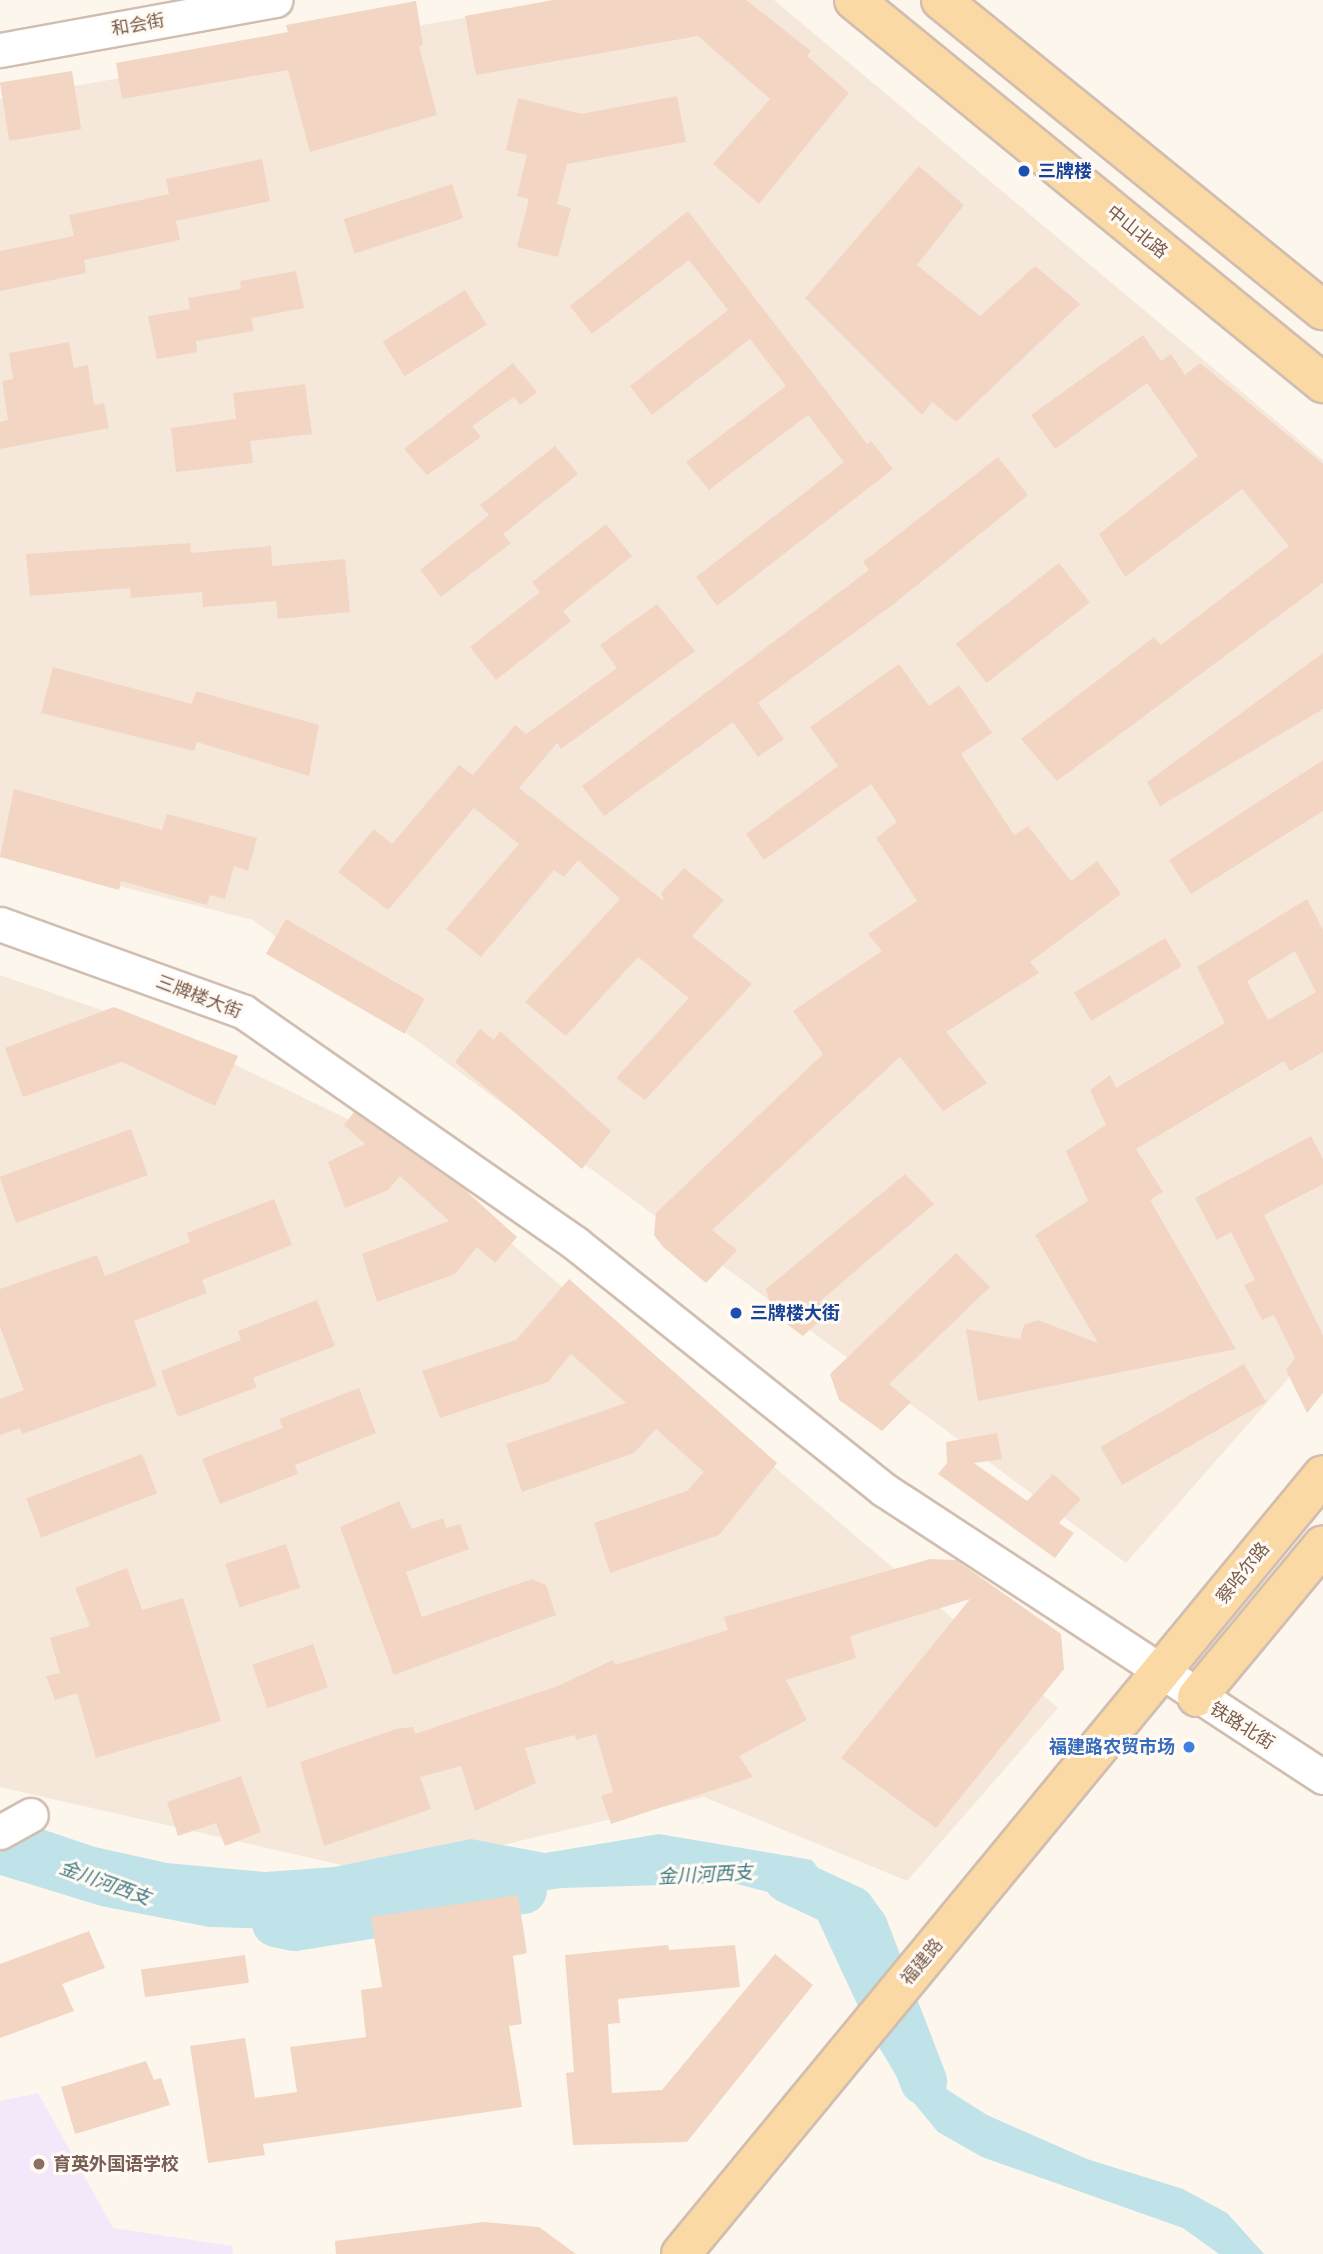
<!DOCTYPE html>
<html>
<head>
<meta charset="utf-8">
<style>
  body { margin:0 }
  #map { position:relative; width:1323px; height:2254px; overflow:hidden; background:#fdf6ec; font-family:"Asap Condensed","Noto Sans SC",sans-serif }
  div>[style] { position:absolute }
  [style*='--x'] { left:calc(var(--x)*1px); top:calc(var(--y)*1px); width:calc(var(--w)*1px); rotate:calc(var(--a)*1deg) }
  .residential>* { inset:0; background:#f5e8da }
  .education>* { inset:0; background:#f3e8fa }
  .water>* { inset:0; background:#bfe3e8 }
  .river>* { height:47px; margin:-23.5px; padding:0 23.5px; transform-origin:23.5px; border-radius:23.5px; background:#bfe3e8 }
  .building>* { inset:0; background:#f3d5c3; transform-origin:0 0 }
  .roads { filter:drop-shadow(2px 0 #d1beb0) drop-shadow(-2px 0 #d1beb0) drop-shadow(0 2px #d1beb0) drop-shadow(0 -2px #d1beb0) }
  .minor>* { height:33px; margin:-16.5px; padding:0 16.5px; transform-origin:16.5px; border-radius:16.5px; background:#fff }
  .major>* { height:38px; margin:-19px; padding:0 19px; transform-origin:19px; border-radius:19px; background:#fbd9a5 }
  .dots>* { width:19px; height:19px; translate:-50% -50%; box-sizing:border-box; border:4px solid #fffaf3; border-radius:50% }
  span { translate:-50% -50%; white-space:nowrap; text-align:center; line-height:1.15; -webkit-text-stroke:6px #fffaf3; paint-order:stroke }
  .street-label { font-size:18px; color:#7a5c4d }
  .transit-label { font-size:18px; color:#164399; font-weight:700 }
  .left { translate:0 -50%; text-align:left }
  .shop-label { font-size:18px; color:#366cbe; font-weight:700 }
  .right { translate:-100% -50%; text-align:right }
  .education-label { font-size:18px; color:#785e54; font-weight:700 }
  .water-label { font-size:19px; color:#437c86; font-style:italic }
</style>
</head>
<body>
<div id="map">
  <div class="residential">
    <div style="clip-path:polygon(565px 0,774px 0,1323px 460px,1323px 1339px,1126px 1563px,253px 920px,0 856px,0 99px)"></div>
    <div style="clip-path:polygon(0 975px,174px 1035px,387px 1138px,1058px 1708px,907px 1881px,704px 1797px,381px 1874px,0 1787px)"></div>
  </div>
  <div class="education">
    <div style="clip-path:polygon(38px 2093px,113px 2228px,232px 2246px,233px 2254px,0 2254px,0 2101px)"></div>
  </div>
  <div class="water">
    <div style="clip-path:polygon(0 1815px,95px 1847px,167px 1863px,265px 1872px,334px 1867px,471px 1839px,545px 1853px,659px 1834px,812px 1860px,865px 1934px,890px 2007px,921px 2052px,932px 2080px,987px 2115px,1087px 2159px,1183px 2189px,1227px 2213px,1264px 2254px,1219px 2254px,1183px 2228px,982px 2157px,938px 2132px,909px 2097px,870px 2032px,818px 1920px,788px 1897px,733px 1883px,561px 1888px,279px 1929px,209px 1927px,101px 1906px,0 1875px)"></div>
  </div>
  <div class="river">
    <div style="--x:787;--y:1879;--w:71;--a:25.1"></div>
    <div style="--x:851;--y:1909;--w:22;--a:54"></div>
    <div style="--x:864;--y:1927;--w:165;--a:69"></div>
    <div style="--x:275;--y:1923;--w:19;--a:12"></div>
    <div style="--x:294;--y:1927;--w:232;--a:-9.2"></div>
  </div>
  <div class="building">
    <div style="clip-path:polygon(553px 0,746px 0,811px 51px,807px 56px,849px 93px,759px 204px,713px 164px,770px 99px,698px 36px,476px 75px,465px 16px)"></div>
    <div style="clip-path:polygon(416px 1px,423px 45px,419px 46px,437px 115px,310px 152px,288px 70px,122px 99px,116px 63px,288px 32px,286px 25px)"></div>
    <div style="left:72px;top:71px;width:59px;height:73px;rotate:81deg"></div>
    <div style="clip-path:polygon(677px 96px,686px 142px,567px 164px,557px 204px,571px 208px,558px 257px,517px 247px,529px 199px,517px 196px,527px 155px,506px 150px,518px 98px,581px 114px)"></div>
    <div style="clip-path:polygon(262px 159px,270px 201px,176px 221px,180px 240px,84px 260px,86px 273px,0 291px,0 251px,74px 236px,69px 215px,169px 194px,166px 179px)"></div>
    <div style="clip-path:polygon(919px 166px,964px 205px,917px 265px,980px 316px,1035px 266px,1080px 304px,956px 422px,932px 402px,922px 415px,805px 298px)"></div>
    <div style="left:452px;top:184px;width:36px;height:114px;rotate:72deg"></div>
    <div style="clip-path:polygon(688px 211px,867px 444px,871px 441px,893px 469px,717px 606px,696px 577px,844px 462px,808px 415px,709px 490px,686px 462px,786px 386px,750px 339px,652px 415px,630px 386px,728px 310px,689px 260px,592px 334px,570px 306px)"></div>
    <div style="clip-path:polygon(296px 271px,304px 308px,251px 318px,254px 331px,196px 341px,197px 352px,157px 359px,148px 316px,190px 309px,188px 298px,241px 289px,240px 281px)"></div>
    <div style="left:465px;top:290px;width:41px;height:97px;rotate:58deg"></div>
    <div style="clip-path:polygon(1143px 335px,1161px 361px,1171px 354px,1185px 375px,1200px 363px,1323px 464px,1323px 583px,1057px 781px,1021px 739px,1154px 637px,1161px 645px,1289px 546px,1242px 489px,1125px 577px,1099px 534px,1198px 456px,1147px 383px,1055px 449px,1031px 415px)"></div>
    <div style="clip-path:polygon(69px 342px,74px 368px,88px 365px,94px 405px,104px 403px,109px 428px,0 449px,0 422px,8px 420px,2px 381px,13px 379px,9px 353px)"></div>
    <div style="clip-path:polygon(513px 363px,537px 392px,520px 405px,514px 397px,472px 426px,481px 437px,427px 475px,404px 449px)"></div>
    <div style="clip-path:polygon(305px 384px,312px 434px,250px 441px,253px 463px,176px 472px,171px 428px,236px 419px,233px 393px)"></div>
    <div style="clip-path:polygon(555px 446px,578px 474px,503px 534px,511px 543px,441px 597px,420px 570px,489px 515px,480px 505px)"></div>
    <div style="clip-path:polygon(998px 457px,1028px 495px,895px 603px,758px 703px,784px 739px,758px 757px,733px 722px,604px 816px,582px 786px,869px 570px,863px 562px)"></div>
    <div style="clip-path:polygon(606px 524px,632px 556px,563px 611px,571px 621px,496px 680px,470px 647px,540px 592px,532px 582px)"></div>
    <div style="clip-path:polygon(190px 543px,191px 553px,271px 546px,272px 566px,345px 559px,350px 612px,278px 619px,276px 601px,203px 607px,202px 592px,131px 598px,130px 588px,30px 596px,26px 554px)"></div>
    <div style="left:1059px;top:563px;width:50px;height:131px;rotate:52deg"></div>
    <div style="clip-path:polygon(657px 604px,695px 651px,561px 749px,557px 743px,519px 788px,664px 901px,661px 893px,684px 868px,724px 900px,692px 936px,752px 984px,645px 1100px,616px 1078px,689px 998px,638px 957px,566px 1036px,525px 1002px,620px 899px,578px 860px,564px 877px,554px 870px,481px 957px,446px 929px,519px 844px,474px 808px,388px 910px,338px 872px,374px 829px,392px 844px,459px 765px,473px 775px,515px 725px,526px 734px,617px 668px,600px 645px)"></div>
    <div style="clip-path:polygon(1323px 653px,1323px 709px,1160px 806px,1147px 782px)"></div>
    <div style="clip-path:polygon(899px 664px,929px 706px,959px 685px,992px 733px,961px 754px,1014px 835px,1028px 826px,1071px 881px,1097px 861px,1121px 894px,1030px 962px,1039px 973px,946px 1032px,987px 1083px,943px 1111px,900px 1057px,712px 1230px,737px 1250px,706px 1283px,663px 1247px,654px 1235px,656px 1213px,823px 1054px,793px 1011px,882px 951px,868px 934px,917px 901px,876px 838px,897px 822px,871px 784px,764px 860px,746px 834px,838px 766px,810px 727px)"></div>
    <div style="clip-path:polygon(53px 667px,192px 704px,196px 691px,319px 725px,309px 776px,197px 742px,194px 751px,41px 713px)"></div>
    <div style="clip-path:polygon(1323px 760px,1323px 811px,1191px 894px,1169px 860px)"></div>
    <div style="clip-path:polygon(14px 789px,162px 830px,167px 814px,257px 838px,248px 871px,234px 866px,225px 899px,210px 895px,207px 905px,121px 881px,119px 890px,0 857px)"></div>
    <div style="clip-path:polygon(evenodd,1307px 899px,1323px 930px,1323px 1052px,1290px 1071px,1284px 1061px,1136px 1149px,1163px 1192px,1150px 1200px,1236px 1349px,978px 1401px,966px 1329px,1020px 1339px,1024px 1325px,1038px 1320px,1098px 1343px,1035px 1235px,1088px 1201px,1066px 1151px,1106px 1125px,1090px 1090px,1110px 1075px,1116px 1088px,1225px 1023px,1197px 967px,1307px 899px,1295px 951px,1316px 992px,1268px 1020px,1247px 981px,1295px 951px)"></div>
    <div style="left:286px;top:919px;width:160px;height:40px;rotate:30deg"></div>
    <div style="left:1165px;top:938px;width:33px;height:106px;rotate:59deg"></div>
    <div style="clip-path:polygon(114px 1007px,238px 1056px,215px 1106px,122px 1062px,23px 1097px,5px 1048px)"></div>
    <div style="clip-path:polygon(480px 1029px,494px 1040px,500px 1031px,611px 1131px,582px 1169px,455px 1062px)"></div>
    <div style="clip-path:polygon(354px 1112px,464px 1189px,517px 1237px,495px 1263px,477px 1247px,455px 1274px,377px 1302px,362px 1254px,449px 1221px,400px 1176px,388px 1190px,345px 1208px,328px 1162px,365px 1144px,344px 1125px)"></div>
    <div style="left:131px;top:1129px;width:49px;height:140px;rotate:70deg"></div>
    <div style="clip-path:polygon(1311px 1136px,1323px 1159px,1323px 1184px,1264px 1215px,1323px 1335px,1323px 1393px,1307px 1413px,1286px 1370px,1295px 1358px,1274px 1315px,1262px 1320px,1244px 1285px,1255px 1280px,1231px 1232px,1217px 1240px,1195px 1198px)"></div>
    <div style="clip-path:polygon(905px 1174px,934px 1204px,819px 1302px,831px 1310px,803px 1336px,773px 1314px,766px 1289px)"></div>
    <div style="clip-path:polygon(274px 1199px,292px 1245px,202px 1280px,207px 1293px,134px 1321px,157px 1386px,22px 1434px,20px 1428px,0 1435px,0 1399px,24px 1390px,0 1327px,0 1289px,97px 1255px,105px 1276px,190px 1242px,187px 1233px)"></div>
    <div style="clip-path:polygon(956px 1253px,990px 1287px,889px 1384px,911px 1402px,882px 1431px,839px 1400px,830px 1374px)"></div>
    <div style="clip-path:polygon(569px 1279px,777px 1463px,719px 1535px,610px 1573px,594px 1523px,687px 1491px,704px 1472px,656px 1429px,634px 1453px,522px 1492px,506px 1444px,626px 1403px,571px 1354px,548px 1382px,440px 1418px,422px 1371px,516px 1340px)"></div>
    <div style="clip-path:polygon(317px 1300px,335px 1346px,253px 1378px,257px 1387px,178px 1417px,161px 1371px,241px 1340px,238px 1331px)"></div>
    <div style="left:1244px;top:1364px;width:44px;height:166px;rotate:60deg"></div>
    <div style="clip-path:polygon(359px 1388px,376px 1433px,295px 1465px,298px 1474px,220px 1504px,202px 1459px,283px 1428px,279px 1419px)"></div>
    <div style="clip-path:polygon(997px 1433px,1002px 1459px,974px 1463px,1027px 1501px,1053px 1474px,1081px 1499px,1059px 1523px,1074px 1533px,1055px 1558px,938px 1474px,947px 1463px,946px 1442px)"></div>
    <div style="left:142px;top:1454px;width:42px;height:124px;rotate:69deg"></div>
    <div style="clip-path:polygon(399px 1501px,412px 1529px,443px 1518px,446px 1528px,460px 1524px,469px 1549px,406px 1572px,422px 1617px,532px 1579px,546px 1585px,556px 1615px,394px 1675px,340px 1527px)"></div>
    <div style="left:286px;top:1544px;width:46px;height:64px;rotate:72deg"></div>
    <div style="clip-path:polygon(930px 1559px,956px 1560px,1061px 1634px,1064px 1669px,936px 1828px,841px 1758px,970px 1599px,850px 1636px,856px 1658px,786px 1680px,807px 1720px,739px 1756px,753px 1777px,611px 1824px,601px 1796px,613px 1792px,596px 1734px,576px 1740px,575px 1735px,525px 1748px,536px 1783px,475px 1811px,461px 1766px,420px 1777px,431px 1809px,324px 1846px,300px 1762px,396px 1729px,413px 1727px,415px 1734px,558px 1686px,613px 1660px,615px 1665px,728px 1630px,724px 1617px)"></div>
    <div style="clip-path:polygon(127px 1568px,142px 1610px,183px 1598px,221px 1721px,96px 1758px,77px 1693px,55px 1700px,46px 1676px,60px 1673px,50px 1638px,90px 1626px,75px 1588px)"></div>
    <div style="left:313px;top:1644px;width:46px;height:64px;rotate:71deg"></div>
    <div style="clip-path:polygon(241px 1776px,261px 1832px,225px 1846px,216px 1823px,178px 1836px,167px 1802px)"></div>
    <div style="clip-path:polygon(518px 1895px,527px 1953px,513px 1956px,522px 2024px,509px 2026px,522px 2107px,263px 2144px,265px 2155px,208px 2163px,190px 2046px,245px 2038px,255px 2098px,297px 2092px,290px 2047px,366px 2037px,361px 1990px,382px 1987px,371px 1917px)"></div>
    <div style="clip-path:polygon(89px 1931px,105px 1968px,62px 1984px,74px 2011px,0 2038px,0 1964px)"></div>
    <div style="clip-path:polygon(668px 1945px,669px 1950px,735px 1945px,740px 1987px,618px 1999px,620px 2023px,608px 2024px,612px 2093px,662px 2090px,775px 1954px,813px 1985px,687px 2142px,573px 2145px,566px 2073px,574px 2072px,565px 1955px)"></div>
    <div style="left:245px;top:1955px;width:28px;height:105px;rotate:82deg"></div>
    <div style="clip-path:polygon(146px 2061px,154px 2080px,161px 2078px,170px 2105px,75px 2134px,61px 2087px)"></div>
    <div style="clip-path:polygon(484px 2222px,539px 2227px,576px 2254px,336px 2254px,335px 2241px)"></div>
  </div>
  <div class="roads">
    <div class="minor">
      <div style="--x:0;--y:50;--w:280;--a:-10.3"></div>
      <div style="--x:0;--y:924;--w:259;--a:19.8"></div>
      <div style="--x:244;--y:1012;--w:404;--a:34.9"></div>
      <div style="--x:575;--y:1243;--w:394;--a:38.6"></div>
      <div style="--x:883;--y:1489;--w:526;--a:33.21"></div>
      <div style="--x:0;--y:1832;--w:35;--a:-29"></div>
    </div>
    <div class="major">
      <div style="--x:854;--y:0;--w:606;--a:39.24"></div>
      <div style="--x:941;--y:0;--w:492;--a:39.1"></div>
      <div style="--x:1197;--y:1697;--w:197;--a:-50.3"></div>
      <div style="--x:681;--y:2254;--w:1009;--a:-50.51"></div>
    </div>
  </div>
  <div class="dots">
    <div style="left:1024px;top:171px;background:#1a4fb4"></div>
    <div style="left:736px;top:1313px;background:#1a4fb4"></div>
    <div style="left:1189px;top:1747px;background:#3f7fe0"></div>
    <div style="left:39px;top:2164px;background:#8d6e63"></div>
  </div>
  <div class="street-label">
    <span style="left:138px;top:25px;rotate:-10deg">和会街</span>
    <span style="left:1137px;top:232px;rotate:39deg">中山北路</span>
    <span style="left:199px;top:997px;rotate:21deg">三牌楼大街</span>
    <span style="left:1243px;top:1573px;rotate:-51deg">察哈尔路</span>
    <span style="left:1242px;top:1726px;rotate:32deg">铁路北街</span>
    <span style="left:922px;top:1962px;rotate:-50deg">福建路</span>
  </div>
  <div class="transit-label">
    <span class="left" style="left:1038px;top:171px">三牌楼</span>
    <span class="left" style="left:750px;top:1313px">三牌楼大街</span>
  </div>
  <div class="shop-label">
    <span class="right" style="left:1175px;top:1747px">福建路农贸市场</span>
  </div>
  <div class="education-label">
    <span class="left" style="left:53px;top:2164px">育英外国语学校</span>
  </div>
  <div class="water-label">
    <span style="left:705px;top:1875px;rotate:-3deg">金川河西支</span>
    <span style="left:105px;top:1883px;rotate:20deg">金川河西支</span>
  </div>
</div>
</body>
</html>
